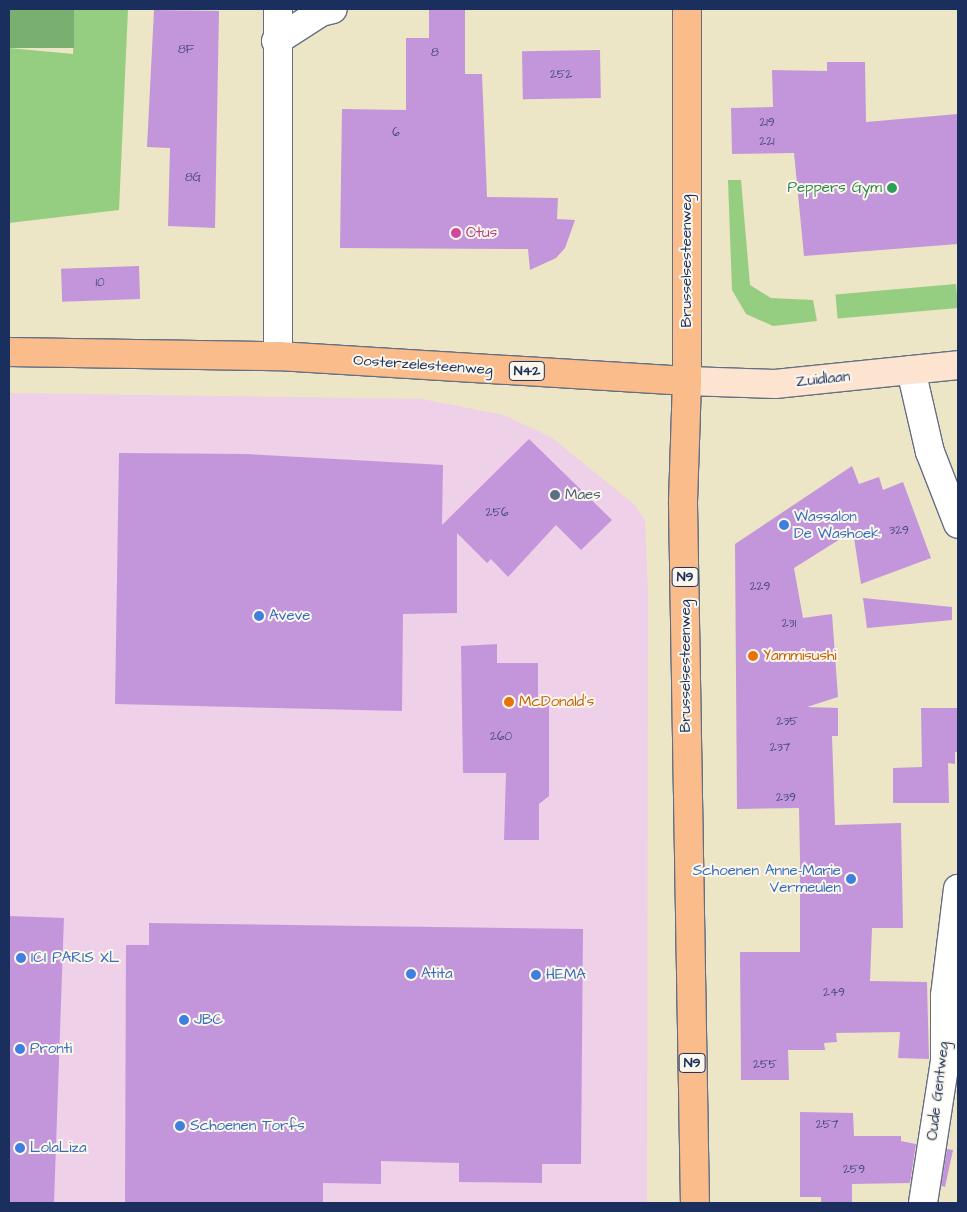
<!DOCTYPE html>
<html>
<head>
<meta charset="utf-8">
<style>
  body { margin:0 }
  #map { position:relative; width:967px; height:1212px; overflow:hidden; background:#ece5c6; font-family:"Architects Daughter",sans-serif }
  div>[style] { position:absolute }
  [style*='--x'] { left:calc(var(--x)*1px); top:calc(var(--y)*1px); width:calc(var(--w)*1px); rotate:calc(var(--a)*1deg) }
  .built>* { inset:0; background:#eed0e8 }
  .green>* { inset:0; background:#95ce81; transform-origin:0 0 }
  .forest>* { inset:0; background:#78b16f; transform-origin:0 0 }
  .building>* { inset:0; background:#c396db; transform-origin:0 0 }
  .roads { filter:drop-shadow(1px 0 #646f82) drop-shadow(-1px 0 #646f82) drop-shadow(0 1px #646f82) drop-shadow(0 -1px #646f82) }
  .minor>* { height:28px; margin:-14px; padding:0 14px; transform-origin:14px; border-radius:14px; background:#fff }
  .secondary>* { height:28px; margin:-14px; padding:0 14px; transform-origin:14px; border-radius:14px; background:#fde4d1 }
  .primary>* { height:28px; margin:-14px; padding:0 14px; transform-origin:14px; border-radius:14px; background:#fabc8b }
  .dots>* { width:14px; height:14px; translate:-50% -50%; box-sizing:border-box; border:2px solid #fbf7ec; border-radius:50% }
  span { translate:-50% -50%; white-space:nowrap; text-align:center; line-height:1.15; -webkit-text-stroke:4px #fbf7ec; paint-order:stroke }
  .number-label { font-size:12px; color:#45497d }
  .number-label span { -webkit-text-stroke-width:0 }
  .shield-label span { padding:1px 4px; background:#fbf7ec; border:1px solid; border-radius:4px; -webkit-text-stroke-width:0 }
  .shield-label { font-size:14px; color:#1b2f5e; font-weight:700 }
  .leisure-label { font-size:15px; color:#27864d }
  .right { translate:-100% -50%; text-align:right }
  .hotel-label { font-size:15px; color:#b23c85 }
  .left { translate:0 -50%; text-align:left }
  .street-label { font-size:15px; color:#1b2f5e }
  .service-label { font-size:15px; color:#4e5e75 }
  .shop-label { font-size:15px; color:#366cbe }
  .food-label { font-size:15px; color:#c56008 }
  .frame { position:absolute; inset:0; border:10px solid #1b2f5e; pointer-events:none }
</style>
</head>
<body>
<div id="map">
  <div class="built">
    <div style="clip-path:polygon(9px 393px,422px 399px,503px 415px,551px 437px,635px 505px,645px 521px,648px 594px,647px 1203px,9px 1203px)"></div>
  </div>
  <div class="green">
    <div style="clip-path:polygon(74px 9px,128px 9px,119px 210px,9px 223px,9px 48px,73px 54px)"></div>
    <div style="clip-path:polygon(728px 180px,741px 180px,750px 285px,771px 298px,813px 300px,817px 321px,773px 326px,746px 314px,732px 290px)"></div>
    <div style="left:956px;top:284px;width:24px;height:121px;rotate:85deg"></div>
  </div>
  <div class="forest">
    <div style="left:9px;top:9px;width:65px;height:39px"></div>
  </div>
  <div class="building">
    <div style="clip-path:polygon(429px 9px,465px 9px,465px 74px,482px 74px,487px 197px,558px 198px,557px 219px,575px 220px,565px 248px,556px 258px,530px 270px,528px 249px,340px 248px,342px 109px,406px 110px,406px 38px,429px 38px)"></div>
    <div style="clip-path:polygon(154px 10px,219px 11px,215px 228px,168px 226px,170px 148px,147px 147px)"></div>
    <div style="left:600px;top:50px;width:48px;height:78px;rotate:89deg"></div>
    <div style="clip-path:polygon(827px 62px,865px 62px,866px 122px,958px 114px,958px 244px,804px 256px,794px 153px,732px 154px,731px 108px,773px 107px,772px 70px,827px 71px)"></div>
    <div style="left:139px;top:266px;width:33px;height:78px;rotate:88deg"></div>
    <div style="clip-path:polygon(529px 439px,612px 520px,581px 550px,556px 525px,508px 577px,491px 559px,487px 563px,457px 533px,457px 613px,403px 614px,402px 711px,115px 704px,119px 453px,247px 454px,443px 465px,442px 525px)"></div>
    <div style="clip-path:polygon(852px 466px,859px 484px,879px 477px,883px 490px,903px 482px,931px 558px,861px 584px,853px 531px,794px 568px,803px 618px,832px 614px,838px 697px,807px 707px,838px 708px,838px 736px,832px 736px,835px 825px,901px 823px,903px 928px,872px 928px,870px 981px,927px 982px,929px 1059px,898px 1058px,900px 1032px,836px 1033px,837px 1042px,824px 1043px,825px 1050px,788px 1050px,789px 1080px,741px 1080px,740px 952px,800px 952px,800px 858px,799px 808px,737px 809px,735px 544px)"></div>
    <div style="clip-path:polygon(863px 598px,952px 607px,952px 620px,867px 628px)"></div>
    <div style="clip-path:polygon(497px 644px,497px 663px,538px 663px,538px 697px,549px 697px,549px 796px,539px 804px,539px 840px,504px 840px,506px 773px,463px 773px,461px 646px)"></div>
    <div style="clip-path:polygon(921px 708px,958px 708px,958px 752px,955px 752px,955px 764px,948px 763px,949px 803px,893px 803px,893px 768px,922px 767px)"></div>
    <div style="left:9px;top:916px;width:55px;height:287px;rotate:2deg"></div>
    <div style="clip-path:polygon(149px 923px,583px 929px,581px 1164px,542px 1164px,542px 1183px,459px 1182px,459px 1163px,381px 1161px,381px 1184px,323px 1183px,323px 1203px,125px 1203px,126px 945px,149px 945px)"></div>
    <div style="clip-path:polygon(800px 1112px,853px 1113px,854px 1136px,901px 1136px,901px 1141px,916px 1144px,910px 1183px,852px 1184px,852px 1202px,821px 1202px,821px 1197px,800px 1197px)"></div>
    <div style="clip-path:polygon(947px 1149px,953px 1150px,945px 1187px,941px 1186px)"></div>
  </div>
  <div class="roads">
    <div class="minor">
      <div style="--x:278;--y:9;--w:347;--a:90"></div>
      <div style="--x:276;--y:41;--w:54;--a:-32.8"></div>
      <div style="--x:321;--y:12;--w:12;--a:-14"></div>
      <div style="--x:911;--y:370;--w:84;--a:77"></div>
      <div style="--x:930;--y:452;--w:77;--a:68.7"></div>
      <div style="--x:923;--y:1203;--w:144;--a:-81.2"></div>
      <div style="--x:945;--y:1061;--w:65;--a:-90"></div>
      <div style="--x:945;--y:996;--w:108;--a:-83.1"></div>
    </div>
    <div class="secondary">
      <div style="--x:687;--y:381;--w:88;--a:2"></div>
      <div style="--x:775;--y:384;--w:184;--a:-5.9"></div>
    </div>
    <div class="primary">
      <div style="--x:687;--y:9;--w:372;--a:90"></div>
      <div style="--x:687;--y:381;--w:123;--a:91.9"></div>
      <div style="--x:683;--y:504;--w:699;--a:89.02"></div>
      <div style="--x:9;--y:352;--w:269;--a:0.9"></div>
      <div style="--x:278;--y:356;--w:410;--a:3.5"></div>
    </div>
  </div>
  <div class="dots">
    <div style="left:892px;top:188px;background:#2e9e5b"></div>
    <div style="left:456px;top:233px;background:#d1479c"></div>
    <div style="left:555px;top:495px;background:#5c6f8a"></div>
    <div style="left:784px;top:525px;background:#3f7fe0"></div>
    <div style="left:259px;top:616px;background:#3f7fe0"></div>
    <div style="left:753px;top:656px;background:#e8710a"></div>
    <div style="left:509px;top:702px;background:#e8710a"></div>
    <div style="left:851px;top:879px;background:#3f7fe0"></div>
    <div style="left:21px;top:958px;background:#3f7fe0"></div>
    <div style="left:411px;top:974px;background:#3f7fe0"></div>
    <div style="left:536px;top:975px;background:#3f7fe0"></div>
    <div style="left:184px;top:1020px;background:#3f7fe0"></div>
    <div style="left:20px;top:1049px;background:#3f7fe0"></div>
    <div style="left:180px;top:1126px;background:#3f7fe0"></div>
    <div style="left:20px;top:1148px;background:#3f7fe0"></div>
  </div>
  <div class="number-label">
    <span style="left:186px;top:50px">8F</span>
    <span style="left:435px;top:53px">8</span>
    <span style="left:561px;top:75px">252</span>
    <span style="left:767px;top:123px">219</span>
    <span style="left:396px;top:133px">6</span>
    <span style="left:767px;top:142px">221</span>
    <span style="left:193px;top:178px">8G</span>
    <span style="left:100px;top:283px">10</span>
    <span style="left:497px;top:513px">256</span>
    <span style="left:899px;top:531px">329</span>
    <span style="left:760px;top:587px">229</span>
    <span style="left:789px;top:624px">231</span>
    <span style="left:787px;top:722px">235</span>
    <span style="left:501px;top:737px">260</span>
    <span style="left:780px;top:748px">237</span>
    <span style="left:786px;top:798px">239</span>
    <span style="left:834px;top:993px">249</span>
    <span style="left:765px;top:1065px">255</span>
    <span style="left:827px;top:1125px">257</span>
    <span style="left:854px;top:1170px">259</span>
  </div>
  <div class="shield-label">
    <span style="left:527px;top:371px">N42</span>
    <span style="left:685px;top:577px">N9</span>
    <span style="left:692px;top:1063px">N9</span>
  </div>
  <div class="leisure-label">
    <span class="right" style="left:882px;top:188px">Peppers Gym</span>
  </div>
  <div class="hotel-label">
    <span class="left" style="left:466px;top:233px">Otus</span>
  </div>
  <div class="street-label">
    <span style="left:687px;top:261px;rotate:-90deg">Brusselsesteenweg</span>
    <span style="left:423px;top:365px;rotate:4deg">Oosterzelesteenweg</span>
    <span style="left:823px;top:379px;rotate:-6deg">Zuidlaan</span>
    <span style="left:686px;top:666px;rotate:-90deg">Brusselsesteenweg</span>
    <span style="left:938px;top:1091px;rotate:-83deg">Oude Gentweg</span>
  </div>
  <div class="service-label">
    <span class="left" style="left:565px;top:495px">Maes</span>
  </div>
  <div class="shop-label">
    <span class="left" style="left:794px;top:525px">Wassalon<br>De Washoek</span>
    <span class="left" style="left:269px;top:616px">Aveve</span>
    <span class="right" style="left:841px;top:879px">Schoenen Anne-Marie<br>Vermeulen</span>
    <span class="left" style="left:31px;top:958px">ICI PARIS XL</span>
    <span class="left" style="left:421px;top:974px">Atita</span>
    <span class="left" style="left:546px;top:975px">HEMA</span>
    <span class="left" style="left:194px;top:1020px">JBC</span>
    <span class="left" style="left:30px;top:1049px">Pronti</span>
    <span class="left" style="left:190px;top:1126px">Schoenen Torfs</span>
    <span class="left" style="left:30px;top:1148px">LolaLiza</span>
  </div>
  <div class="food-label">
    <span class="left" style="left:763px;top:656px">Yammisushi</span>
    <span class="left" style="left:519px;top:702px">McDonald's</span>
  </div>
  <div class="frame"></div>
</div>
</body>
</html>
